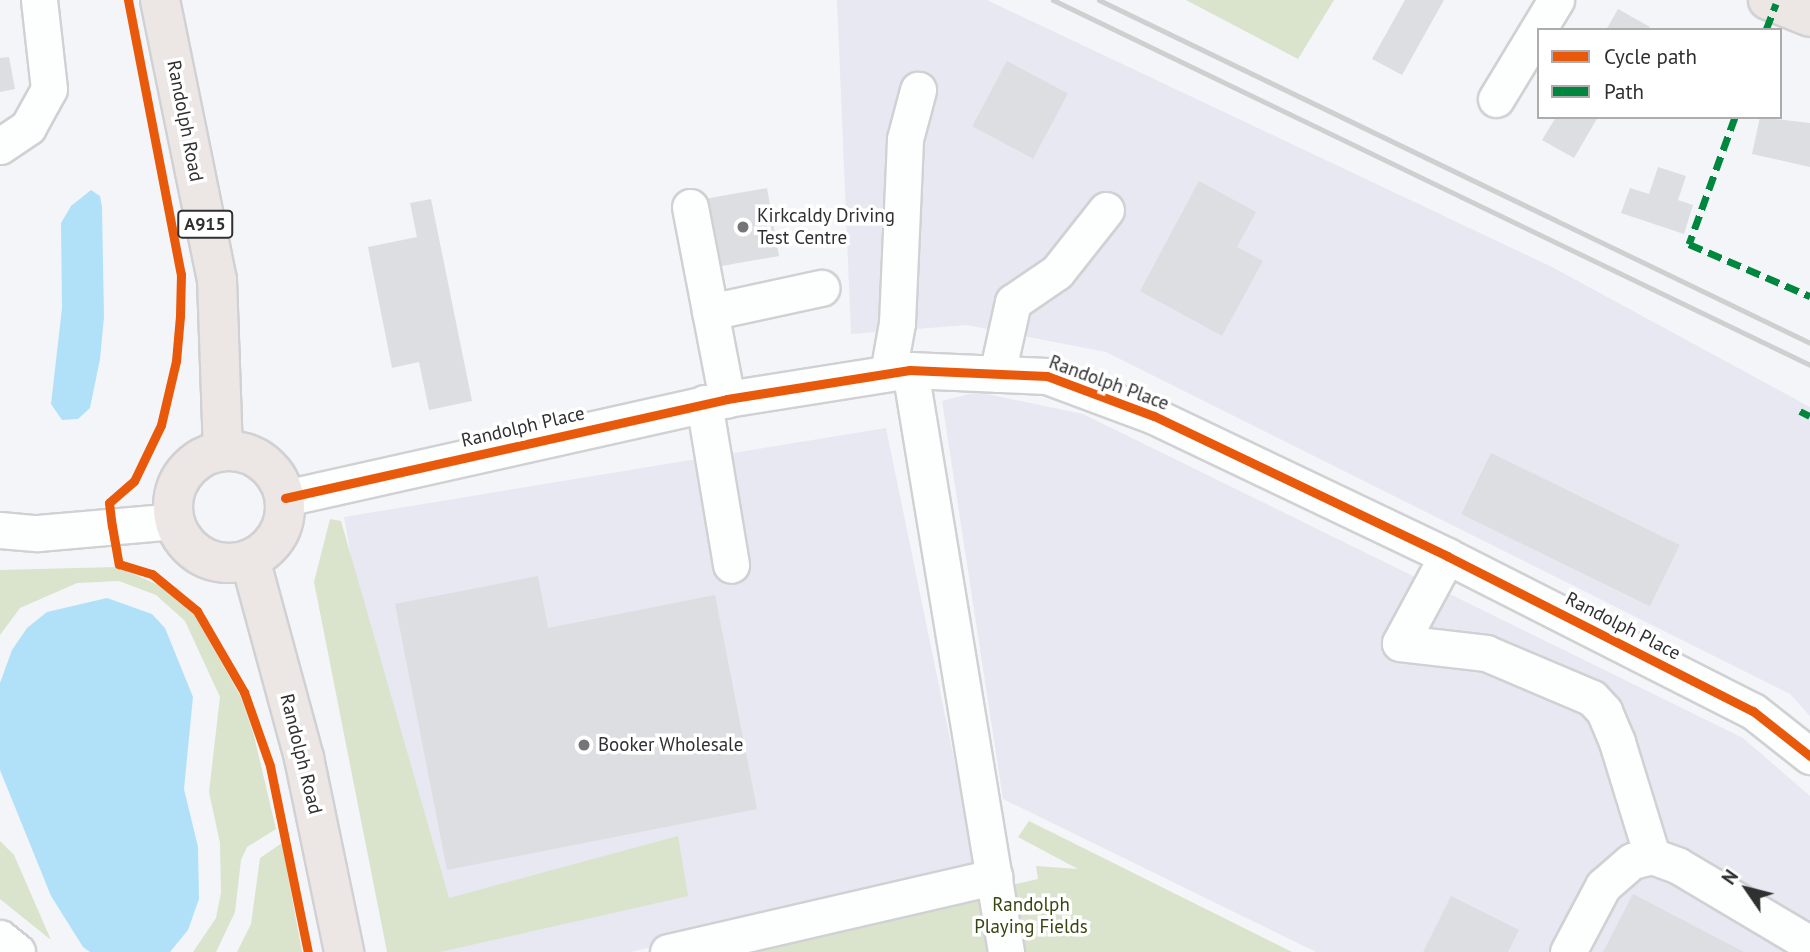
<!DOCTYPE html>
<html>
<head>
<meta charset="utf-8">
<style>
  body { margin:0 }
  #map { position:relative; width:1810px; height:952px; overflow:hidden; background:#f4f5f9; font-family:"PT Sans",sans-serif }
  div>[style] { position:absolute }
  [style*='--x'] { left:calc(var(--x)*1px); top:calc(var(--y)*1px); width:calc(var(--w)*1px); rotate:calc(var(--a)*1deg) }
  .built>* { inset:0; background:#e7e8f1 }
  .green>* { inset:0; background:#dae3cc }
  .water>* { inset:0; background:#b1e1f9 }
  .building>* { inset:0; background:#dddee1; transform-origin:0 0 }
  .roads { filter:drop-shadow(2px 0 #d1d1d4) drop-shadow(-2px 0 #d1d1d4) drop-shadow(0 2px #d1d1d4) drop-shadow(0 -2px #d1d1d4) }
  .minor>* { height:35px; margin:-17.5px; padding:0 17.5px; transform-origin:17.5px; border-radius:17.5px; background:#fdfefe }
  .major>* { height:38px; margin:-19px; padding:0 19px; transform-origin:19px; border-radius:19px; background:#ece7e4 }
  .major>.ring { margin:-19px; padding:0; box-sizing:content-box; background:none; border:38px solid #ece7e4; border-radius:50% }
  .rail>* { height:5px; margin:-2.5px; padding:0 2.5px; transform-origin:2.5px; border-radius:2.5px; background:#cfcfcf }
  .quiet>* { height:7px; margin-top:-3.5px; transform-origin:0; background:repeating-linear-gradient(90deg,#00873e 0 14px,transparent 0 21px) }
  .cycleway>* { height:9px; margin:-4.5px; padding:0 4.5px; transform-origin:4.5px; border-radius:4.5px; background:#e8590c }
  .dots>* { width:19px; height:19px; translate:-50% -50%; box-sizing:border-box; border:4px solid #fff; border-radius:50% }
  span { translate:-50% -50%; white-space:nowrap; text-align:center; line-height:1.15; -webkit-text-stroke:7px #fff; paint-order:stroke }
  .shield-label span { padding:2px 5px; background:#fff; border:2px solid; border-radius:5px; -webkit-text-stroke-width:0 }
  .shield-label { font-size:18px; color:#303032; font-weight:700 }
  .street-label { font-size:19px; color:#303032 }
  .poi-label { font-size:19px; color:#303032 }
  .left { translate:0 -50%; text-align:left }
  .park-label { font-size:19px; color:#364610 }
  .legend { position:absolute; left:1537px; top:28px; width:245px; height:91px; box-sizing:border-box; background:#fff; border:2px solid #acacad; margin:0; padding:9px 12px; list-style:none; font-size:21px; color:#303032 }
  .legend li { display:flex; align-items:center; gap:14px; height:35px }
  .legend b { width:35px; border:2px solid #acacad }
  .north { position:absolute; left:1712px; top:854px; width:70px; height:70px; -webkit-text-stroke:5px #fff; paint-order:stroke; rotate:305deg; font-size:19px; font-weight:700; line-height:28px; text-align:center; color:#303032 }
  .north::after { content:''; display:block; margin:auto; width:24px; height:32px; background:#303032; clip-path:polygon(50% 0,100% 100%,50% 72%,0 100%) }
</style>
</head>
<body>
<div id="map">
  <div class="built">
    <div style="clip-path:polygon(837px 0,987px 0,1552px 267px,1810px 407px,1810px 716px,1790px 694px,1106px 352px,967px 325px,851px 334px)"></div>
    <div style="clip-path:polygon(977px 392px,1083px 414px,1743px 738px,1810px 796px,1810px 952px,1316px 952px,1003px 799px,942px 401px)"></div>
    <div style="clip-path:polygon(886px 428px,976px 866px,631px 952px,422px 952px,344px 517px)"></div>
  </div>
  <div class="green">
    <div style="clip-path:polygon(1186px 0,1334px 0,1298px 59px)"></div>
    <div style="clip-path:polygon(330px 519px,341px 521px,449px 898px,678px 836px,688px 896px,440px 952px,387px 952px,314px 582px)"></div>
    <div style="clip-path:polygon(117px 567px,163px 587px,195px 616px,241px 697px,254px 736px,276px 829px,247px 847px,241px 860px,235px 912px,216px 952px,193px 952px,216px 918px,221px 893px,220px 843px,209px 792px,220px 697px,185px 621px,156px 595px,119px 581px,77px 583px,20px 608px,0 635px,0 570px)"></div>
    <div style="clip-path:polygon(1029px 821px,1292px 952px,711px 952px,1038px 879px,1036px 866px,1078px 869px,1018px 837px)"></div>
    <div style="clip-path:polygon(0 841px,14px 855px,51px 940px,0 899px)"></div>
    <div style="clip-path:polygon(282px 843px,302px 952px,237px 952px,251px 924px,260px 858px)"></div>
  </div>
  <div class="water">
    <div style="clip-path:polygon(91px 190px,100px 196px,102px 207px,104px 317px,100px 359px,90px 408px,78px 419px,62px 420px,51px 404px,62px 308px,61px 223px,71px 206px)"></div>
    <div style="clip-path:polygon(107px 598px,152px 614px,165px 628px,193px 697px,184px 789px,198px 847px,199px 899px,188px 930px,170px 952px,90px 952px,83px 947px,51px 896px,0 770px,0 683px,12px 650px,27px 628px,47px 612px)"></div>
  </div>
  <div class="building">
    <div style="clip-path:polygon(1405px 0,1444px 0,1402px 75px,1372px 59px)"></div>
    <div style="clip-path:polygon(1618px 9px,1650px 27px,1648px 30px,1606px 30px)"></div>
    <div style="clip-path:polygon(9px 57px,15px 89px,0 92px,0 58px)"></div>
    <div style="left:1007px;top:61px;width:69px;height:74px;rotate:28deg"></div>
    <div style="clip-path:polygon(1556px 117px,1598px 117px,1574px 158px,1542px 140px)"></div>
    <div style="clip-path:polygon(1760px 117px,1810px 123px,1810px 167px,1752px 154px)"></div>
    <div style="clip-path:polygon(1658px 167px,1686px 176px,1678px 200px,1693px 205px,1684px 234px,1621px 213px,1630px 188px,1649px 194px)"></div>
    <div style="clip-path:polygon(1199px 181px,1256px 212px,1237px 247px,1263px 261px,1222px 336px,1140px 291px)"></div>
    <div style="left:767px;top:188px;width:69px;height:61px;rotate:80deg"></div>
    <div style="clip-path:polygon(431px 199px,472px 401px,429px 410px,419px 362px,392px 368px,368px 247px,417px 237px,410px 203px)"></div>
    <div style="left:1491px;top:453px;width:210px;height:68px;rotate:26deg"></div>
    <div style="clip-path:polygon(538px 576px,548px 628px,715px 595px,757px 809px,447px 870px,395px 604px)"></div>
    <div style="clip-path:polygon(1633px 894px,1744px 952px,1603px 952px)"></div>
    <div style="clip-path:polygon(1451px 896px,1519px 930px,1508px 952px,1423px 952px)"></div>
  </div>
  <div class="roads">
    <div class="minor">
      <div style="--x:1496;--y:99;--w:116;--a:-58.8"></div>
      <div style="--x:0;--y:146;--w:34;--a:-34"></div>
      <div style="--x:28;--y:127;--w:43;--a:-61.1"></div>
      <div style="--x:49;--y:89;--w:90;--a:-96.4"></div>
      <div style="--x:690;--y:207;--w:196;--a:79.1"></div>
      <div style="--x:710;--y:312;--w:114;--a:-12.2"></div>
      <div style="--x:910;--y:370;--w:590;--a:80.63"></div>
      <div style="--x:888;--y:373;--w:51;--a:-79.8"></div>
      <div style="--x:897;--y:323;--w:184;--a:-87.5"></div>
      <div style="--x:905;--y:139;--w:51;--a:-75.1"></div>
      <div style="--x:997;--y:374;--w:74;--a:-77.5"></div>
      <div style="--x:1013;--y:302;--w:53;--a:-34.3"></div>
      <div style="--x:1057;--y:272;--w:79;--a:-51.7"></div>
      <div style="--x:704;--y:403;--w:164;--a:80.5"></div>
      <div style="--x:285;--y:498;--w:453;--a:-12.6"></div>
      <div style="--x:727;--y:399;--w:185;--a:-9"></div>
      <div style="--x:910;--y:370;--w:137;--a:2.5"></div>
      <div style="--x:1047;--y:376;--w:114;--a:20.5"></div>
      <div style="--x:1154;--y:416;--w:325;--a:25.5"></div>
      <div style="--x:1447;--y:556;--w:343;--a:26.9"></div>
      <div style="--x:1753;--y:711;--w:73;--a:38.3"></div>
      <div style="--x:0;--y:530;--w:38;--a:5"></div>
      <div style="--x:38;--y:533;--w:137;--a:-5"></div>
      <div style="--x:1447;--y:556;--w:99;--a:118.4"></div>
      <div style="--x:1400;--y:643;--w:87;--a:6.6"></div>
      <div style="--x:1486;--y:653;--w:115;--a:23"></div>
      <div style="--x:1592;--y:698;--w:18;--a:47"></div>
      <div style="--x:1604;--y:711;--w:34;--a:67"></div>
      <div style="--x:1617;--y:742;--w:119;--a:72.9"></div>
      <div style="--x:0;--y:938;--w:22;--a:39"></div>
      <div style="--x:668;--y:952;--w:335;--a:-13"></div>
      <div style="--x:1568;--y:952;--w:75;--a:-62.1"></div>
      <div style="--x:1603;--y:886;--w:38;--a:-41"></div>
      <div style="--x:1632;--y:861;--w:21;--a:-14"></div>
      <div style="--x:1652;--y:856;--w:27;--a:20"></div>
      <div style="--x:1677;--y:865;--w:155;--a:30.7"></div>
    </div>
    <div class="major">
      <div style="--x:160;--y:0;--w:286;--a:78.5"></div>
      <div style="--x:217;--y:280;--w:171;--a:88"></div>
      <div style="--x:1768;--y:0;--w:45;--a:22"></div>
      <div class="ring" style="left:173px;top:451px;width:74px;height:74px"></div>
      <div style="--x:250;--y:559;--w:206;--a:74.8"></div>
      <div style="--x:304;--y:758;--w:198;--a:78.3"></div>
    </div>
  </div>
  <div class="rail">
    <div style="--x:1053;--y:0;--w:840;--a:25.74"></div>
    <div style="--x:1099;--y:0;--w:789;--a:25.75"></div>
  </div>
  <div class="quiet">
    <div style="--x:1766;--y:30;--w:28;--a:-69"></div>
    <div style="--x:1735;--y:117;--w:135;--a:109.9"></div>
    <div style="--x:1689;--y:244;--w:132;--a:23.3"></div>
    <div style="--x:1800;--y:411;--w:11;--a:27"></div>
  </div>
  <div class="cycleway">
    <div style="--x:128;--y:0;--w:279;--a:79.1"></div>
    <div style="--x:181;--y:274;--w:42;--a:91.4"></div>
    <div style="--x:180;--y:316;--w:45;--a:95.1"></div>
    <div style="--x:176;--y:361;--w:66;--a:103.2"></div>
    <div style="--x:161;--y:425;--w:62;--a:115.7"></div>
    <div style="--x:134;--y:481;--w:33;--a:139"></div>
    <div style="--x:109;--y:503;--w:23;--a:83"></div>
    <div style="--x:112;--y:526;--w:39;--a:80"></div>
    <div style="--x:119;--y:564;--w:34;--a:17"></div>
    <div style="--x:152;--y:574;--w:58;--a:39.4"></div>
    <div style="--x:197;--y:611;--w:94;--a:59.9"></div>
    <div style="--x:244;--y:692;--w:78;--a:70.6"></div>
    <div style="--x:270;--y:766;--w:190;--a:78.5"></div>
    <div style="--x:285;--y:498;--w:453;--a:-12.6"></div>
    <div style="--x:727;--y:399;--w:185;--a:-9"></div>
    <div style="--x:910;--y:370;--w:137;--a:2.5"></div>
    <div style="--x:1047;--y:376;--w:114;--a:20.5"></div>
    <div style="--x:1154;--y:416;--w:325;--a:25.5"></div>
    <div style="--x:1447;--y:556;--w:343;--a:26.9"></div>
    <div style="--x:1753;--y:711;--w:73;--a:38.3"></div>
  </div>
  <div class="dots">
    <div style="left:743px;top:227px;background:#757578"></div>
    <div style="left:584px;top:745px;background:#757578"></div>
  </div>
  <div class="shield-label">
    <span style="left:205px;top:224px">A915</span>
  </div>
  <div class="street-label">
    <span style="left:185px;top:121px;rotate:79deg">Randolph Road</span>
    <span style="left:1109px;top:383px;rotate:20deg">Randolph Place</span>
    <span style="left:523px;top:427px;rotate:-13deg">Randolph Place</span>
    <span style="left:1623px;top:626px;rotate:27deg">Randolph Place</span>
    <span style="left:301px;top:754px;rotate:76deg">Randolph Road</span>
  </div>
  <div class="poi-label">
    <span class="left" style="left:757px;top:227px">Kirkcaldy Driving<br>Test Centre</span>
    <span class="left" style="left:598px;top:745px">Booker Wholesale</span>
  </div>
  <div class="park-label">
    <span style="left:1031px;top:916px">Randolph<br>Playing Fields</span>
  </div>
  <ul class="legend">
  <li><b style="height:9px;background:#e8590c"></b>Cycle path</li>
  <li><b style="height:9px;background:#00873e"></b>Path</li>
  </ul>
  <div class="north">N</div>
</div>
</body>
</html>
